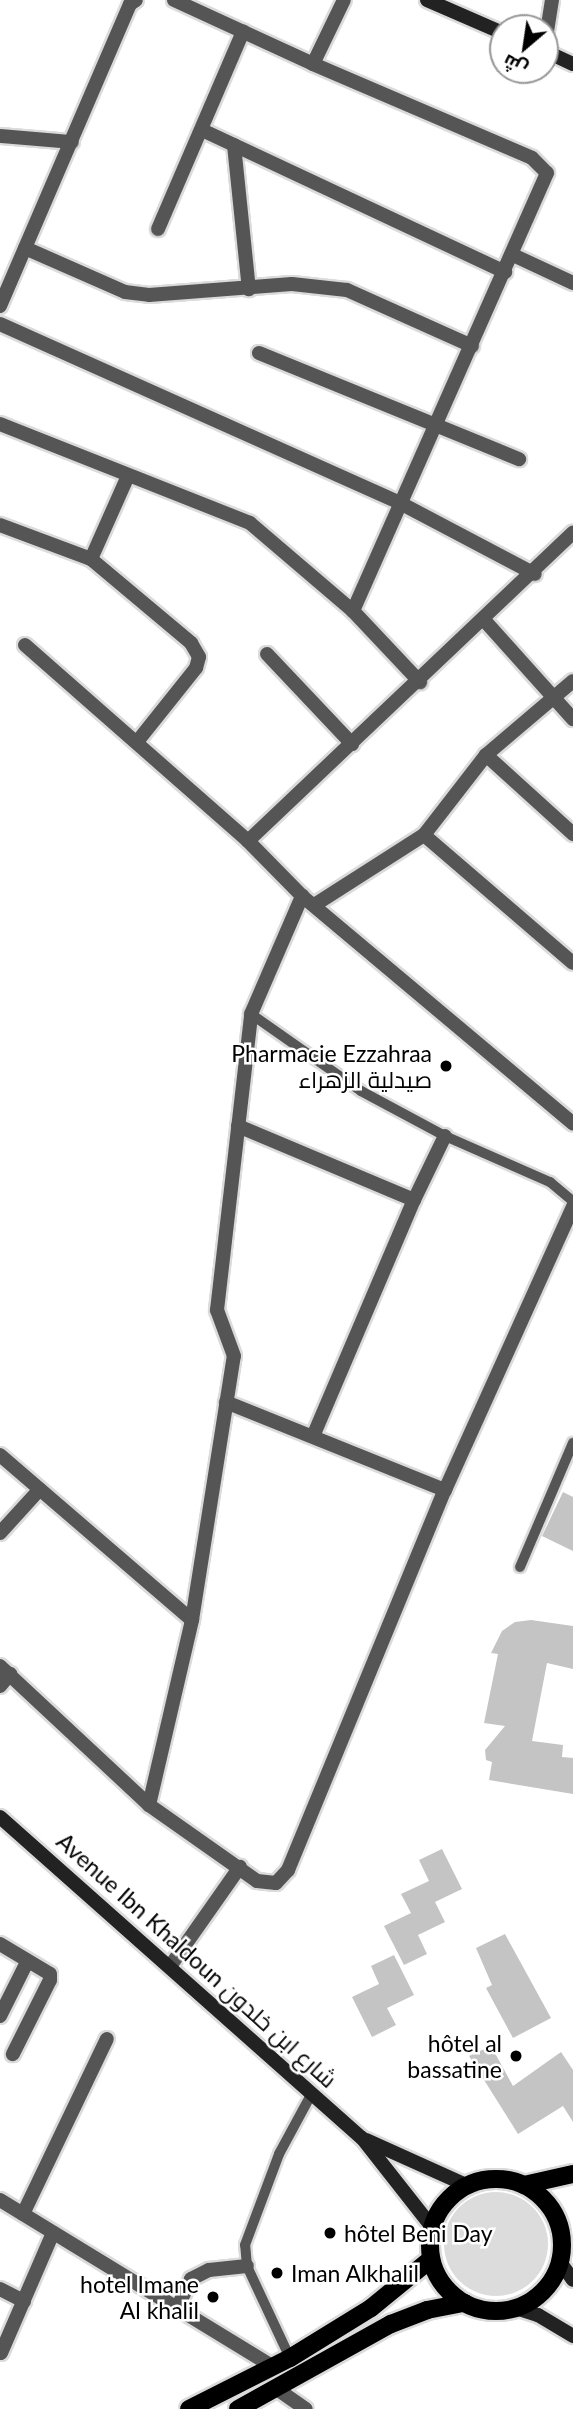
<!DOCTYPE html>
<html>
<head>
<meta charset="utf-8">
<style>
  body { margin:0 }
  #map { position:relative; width:573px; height:2409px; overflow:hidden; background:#fff; font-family:Lato,Cairo,sans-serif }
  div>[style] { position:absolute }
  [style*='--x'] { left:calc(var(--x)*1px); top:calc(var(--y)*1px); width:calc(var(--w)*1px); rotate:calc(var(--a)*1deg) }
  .green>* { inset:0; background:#dcdcdc }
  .round { border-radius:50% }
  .building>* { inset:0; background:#c4c4c4 }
  .roads { filter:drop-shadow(2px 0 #dbdbdb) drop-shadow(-2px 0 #dbdbdb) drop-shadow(0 2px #dbdbdb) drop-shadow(0 -2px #dbdbdb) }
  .lane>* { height:10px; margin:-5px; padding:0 5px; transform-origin:5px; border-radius:5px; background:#555 }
  .street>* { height:14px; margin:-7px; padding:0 7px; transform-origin:7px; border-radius:7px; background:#555 }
  .secondary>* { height:14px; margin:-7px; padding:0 7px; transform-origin:7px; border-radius:7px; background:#222 }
  .primary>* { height:18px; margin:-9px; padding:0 9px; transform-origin:9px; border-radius:9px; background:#000 }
  .primary>.ring { margin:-9px; padding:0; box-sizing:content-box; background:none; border:18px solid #000; border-radius:50% }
  .dots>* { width:19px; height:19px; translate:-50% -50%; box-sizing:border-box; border:4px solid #fff; border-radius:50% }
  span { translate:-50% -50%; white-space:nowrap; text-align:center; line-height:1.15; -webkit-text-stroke:5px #fff; paint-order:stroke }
  .poi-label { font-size:23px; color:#000 }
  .right { translate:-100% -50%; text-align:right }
  .left { translate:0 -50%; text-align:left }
  .street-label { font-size:23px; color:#000 }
  .north { position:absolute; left:489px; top:14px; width:70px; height:70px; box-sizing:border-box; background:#fff; border:2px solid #999; border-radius:50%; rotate:209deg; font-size:19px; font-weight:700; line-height:28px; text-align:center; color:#000 }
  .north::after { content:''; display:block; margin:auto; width:24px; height:32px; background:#000; clip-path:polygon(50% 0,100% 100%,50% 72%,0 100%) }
</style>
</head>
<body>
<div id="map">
  <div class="green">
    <div class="round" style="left:444px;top:2192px;width:104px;height:104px"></div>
  </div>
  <div class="building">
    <div style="clip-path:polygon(563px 1492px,573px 1497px,573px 1551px,542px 1536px)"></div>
    <div style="clip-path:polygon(531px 1620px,573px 1626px,573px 1669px,547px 1663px,532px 1741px,563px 1745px,562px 1757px,573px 1758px,573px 1794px,489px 1780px,492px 1762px,486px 1760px,485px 1750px,505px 1726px,484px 1723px,498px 1654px,491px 1653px,502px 1631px,515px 1622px)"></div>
    <div style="clip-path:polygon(442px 1849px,462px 1889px,435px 1902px,445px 1922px,418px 1935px,427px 1954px,404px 1965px,384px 1926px,411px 1913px,401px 1894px,429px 1881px,419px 1860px)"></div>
    <div style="clip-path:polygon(505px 1934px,551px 2018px,513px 2038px,486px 1988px,492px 1985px,476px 1948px)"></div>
    <div style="clip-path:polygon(394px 1955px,414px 1995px,387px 2008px,396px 2025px,372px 2037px,352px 1997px,379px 1984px,371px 1966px)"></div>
    <div style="clip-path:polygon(491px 2046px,513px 2086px,561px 2052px,573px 2070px,573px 2122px,563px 2106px,518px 2134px,469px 2056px)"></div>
  </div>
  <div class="roads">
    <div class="lane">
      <div style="--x:251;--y:1014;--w:134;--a:35"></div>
      <div style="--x:361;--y:1091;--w:95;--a:28.2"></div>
      <div style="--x:445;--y:1136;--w:115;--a:23.7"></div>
      <div style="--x:550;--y:1182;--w:30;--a:40"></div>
      <div style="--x:520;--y:1567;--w:135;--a:-66.9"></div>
      <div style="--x:290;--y:2358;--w:102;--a:-115.1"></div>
      <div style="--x:247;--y:2266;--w:21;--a:-95"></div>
      <div style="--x:245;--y:2245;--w:97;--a:-69.5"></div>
      <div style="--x:279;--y:2154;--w:69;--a:-61.6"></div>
    </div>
    <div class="street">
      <div style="--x:174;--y:0;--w:153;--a:24.7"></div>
      <div style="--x:313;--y:64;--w:71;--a:-64.2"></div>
      <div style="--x:545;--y:44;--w:45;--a:-81"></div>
      <div style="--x:313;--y:64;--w:238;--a:23.2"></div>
      <div style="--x:532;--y:158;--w:21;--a:45"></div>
      <div style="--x:547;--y:173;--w:479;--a:113.9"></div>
      <div style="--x:202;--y:130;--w:335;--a:25.1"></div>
      <div style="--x:0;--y:136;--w:72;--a:4.8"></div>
      <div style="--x:234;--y:145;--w:145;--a:84.1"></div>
      <div style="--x:158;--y:229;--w:215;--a:-66.7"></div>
      <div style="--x:25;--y:248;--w:109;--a:23.7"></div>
      <div style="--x:125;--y:292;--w:24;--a:7"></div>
      <div style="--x:149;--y:295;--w:143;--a:-4.4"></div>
      <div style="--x:292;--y:284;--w:55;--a:6.2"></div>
      <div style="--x:347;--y:290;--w:137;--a:24.1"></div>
      <div style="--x:513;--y:255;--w:66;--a:25"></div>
      <div style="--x:0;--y:306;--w:329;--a:-66.7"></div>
      <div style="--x:130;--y:4;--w:7;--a:-34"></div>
      <div style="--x:0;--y:324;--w:440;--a:24.1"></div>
      <div style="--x:402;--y:504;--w:150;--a:27.8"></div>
      <div style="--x:259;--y:353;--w:281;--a:22.2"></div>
      <div style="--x:0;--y:424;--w:269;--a:21.6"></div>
      <div style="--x:250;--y:523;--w:135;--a:40.5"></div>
      <div style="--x:353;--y:611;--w:98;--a:46.7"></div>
      <div style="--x:0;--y:525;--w:97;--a:20.5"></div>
      <div style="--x:91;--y:559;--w:131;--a:40"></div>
      <div style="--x:191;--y:643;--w:16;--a:60"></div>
      <div style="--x:199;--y:657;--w:11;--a:105"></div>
      <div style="--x:196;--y:668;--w:95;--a:128.6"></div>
      <div style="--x:91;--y:559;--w:89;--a:-66"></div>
      <div style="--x:485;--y:621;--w:132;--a:48.1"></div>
      <div style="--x:25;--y:645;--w:297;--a:41.3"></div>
      <div style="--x:248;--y:841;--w:77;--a:45.5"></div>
      <div style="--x:302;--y:896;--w:354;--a:40"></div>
      <div style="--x:267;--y:654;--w:124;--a:46.6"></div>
      <div style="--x:486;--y:755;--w:118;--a:42.2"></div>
      <div style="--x:424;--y:835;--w:196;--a:40.7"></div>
      <div style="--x:248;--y:841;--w:448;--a:-43.5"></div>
      <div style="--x:316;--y:904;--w:128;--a:-32.6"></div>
      <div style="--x:424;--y:835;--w:101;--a:-52.2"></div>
      <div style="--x:486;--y:755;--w:114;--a:-40.4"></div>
      <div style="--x:238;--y:1126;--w:191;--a:22.8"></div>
      <div style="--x:414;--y:1200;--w:71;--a:-64.2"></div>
      <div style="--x:226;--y:1402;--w:236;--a:21.9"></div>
      <div style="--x:314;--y:1434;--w:254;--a:-66.9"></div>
      <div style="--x:0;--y:1455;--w:253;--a:40.7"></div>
      <div style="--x:0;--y:1533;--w:59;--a:-47.7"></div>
      <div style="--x:0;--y:1666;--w:204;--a:43"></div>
      <div style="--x:149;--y:1805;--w:132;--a:35.1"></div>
      <div style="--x:257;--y:1881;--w:19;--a:6"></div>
      <div style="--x:276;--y:1883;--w:18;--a:-47"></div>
      <div style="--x:288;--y:1870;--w:411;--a:-67.6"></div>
      <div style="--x:445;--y:1490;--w:312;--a:-65.7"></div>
      <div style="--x:0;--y:1686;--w:16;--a:-50"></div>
      <div style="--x:149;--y:1805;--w:190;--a:-76.9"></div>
      <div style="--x:192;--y:1620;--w:267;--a:-81"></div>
      <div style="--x:234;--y:1356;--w:49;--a:-110.3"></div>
      <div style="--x:217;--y:1310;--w:298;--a:-83.4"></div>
      <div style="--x:251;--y:1014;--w:129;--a:-66.6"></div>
      <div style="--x:0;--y:1944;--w:58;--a:31"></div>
      <div style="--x:50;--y:1974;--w:6;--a:90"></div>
      <div style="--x:50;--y:1980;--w:83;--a:116.6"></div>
      <div style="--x:171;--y:1965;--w:120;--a:-54.9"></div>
      <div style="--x:0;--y:2016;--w:60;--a:-63.4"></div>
      <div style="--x:0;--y:2200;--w:319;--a:31.4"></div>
      <div style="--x:23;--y:2214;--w:194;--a:-64.4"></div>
      <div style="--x:0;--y:2289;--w:27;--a:27"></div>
      <div style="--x:177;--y:2308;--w:32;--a:-64"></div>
      <div style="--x:191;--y:2279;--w:20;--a:-27"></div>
      <div style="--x:209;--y:2270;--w:38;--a:-6"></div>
      <div style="--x:1;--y:2353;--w:131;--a:-66.6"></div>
      <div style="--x:277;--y:2389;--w:35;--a:35"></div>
    </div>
    <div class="secondary">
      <div style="--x:427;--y:0;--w:83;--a:23.5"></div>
      <div style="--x:545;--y:51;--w:31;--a:25"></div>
      <div style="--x:0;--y:1817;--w:484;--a:41.6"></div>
      <div style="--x:362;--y:2138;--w:113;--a:51.8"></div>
      <div style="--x:366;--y:2140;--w:110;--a:24.2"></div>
      <div style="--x:560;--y:2262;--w:22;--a:54"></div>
      <div style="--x:516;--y:2308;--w:23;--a:18"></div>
      <div style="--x:538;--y:2315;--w:41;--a:31"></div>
    </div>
    <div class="primary">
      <div class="ring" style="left:430px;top:2179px;width:114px;height:114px"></div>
      <div style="--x:524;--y:2185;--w:50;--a:-12.7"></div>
      <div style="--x:189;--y:2409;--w:113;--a:-26.8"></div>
      <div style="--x:290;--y:2358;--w:95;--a:-31.7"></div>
      <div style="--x:371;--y:2308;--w:77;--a:-39.2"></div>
      <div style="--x:238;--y:2409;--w:175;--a:-29.1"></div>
      <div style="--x:391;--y:2324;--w:39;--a:-21"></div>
      <div style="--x:427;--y:2310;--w:38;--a:-11"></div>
    </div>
  </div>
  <div class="dots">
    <div style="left:446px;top:1066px;background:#000"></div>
    <div style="left:516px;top:2056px;background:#000"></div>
    <div style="left:330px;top:2233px;background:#000"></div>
    <div style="left:277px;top:2273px;background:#000"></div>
    <div style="left:213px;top:2297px;background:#000"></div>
  </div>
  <div class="poi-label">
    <span class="right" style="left:432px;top:1066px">Pharmacie Ezzahraa<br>صيدلية الزهراء</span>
    <span class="right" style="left:502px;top:2056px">hôtel al<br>bassatine</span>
    <span class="left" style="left:344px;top:2233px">hôtel Beni Day</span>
    <span class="left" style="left:291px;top:2273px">Iman Alkhalil</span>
    <span class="right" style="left:199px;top:2297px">hotel Imane<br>Al khalil</span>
  </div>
  <div class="street-label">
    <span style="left:197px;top:1960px;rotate:42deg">Avenue Ibn Khaldoun شارع ابن خلدون</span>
  </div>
  <div class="north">ش</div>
</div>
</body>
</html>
